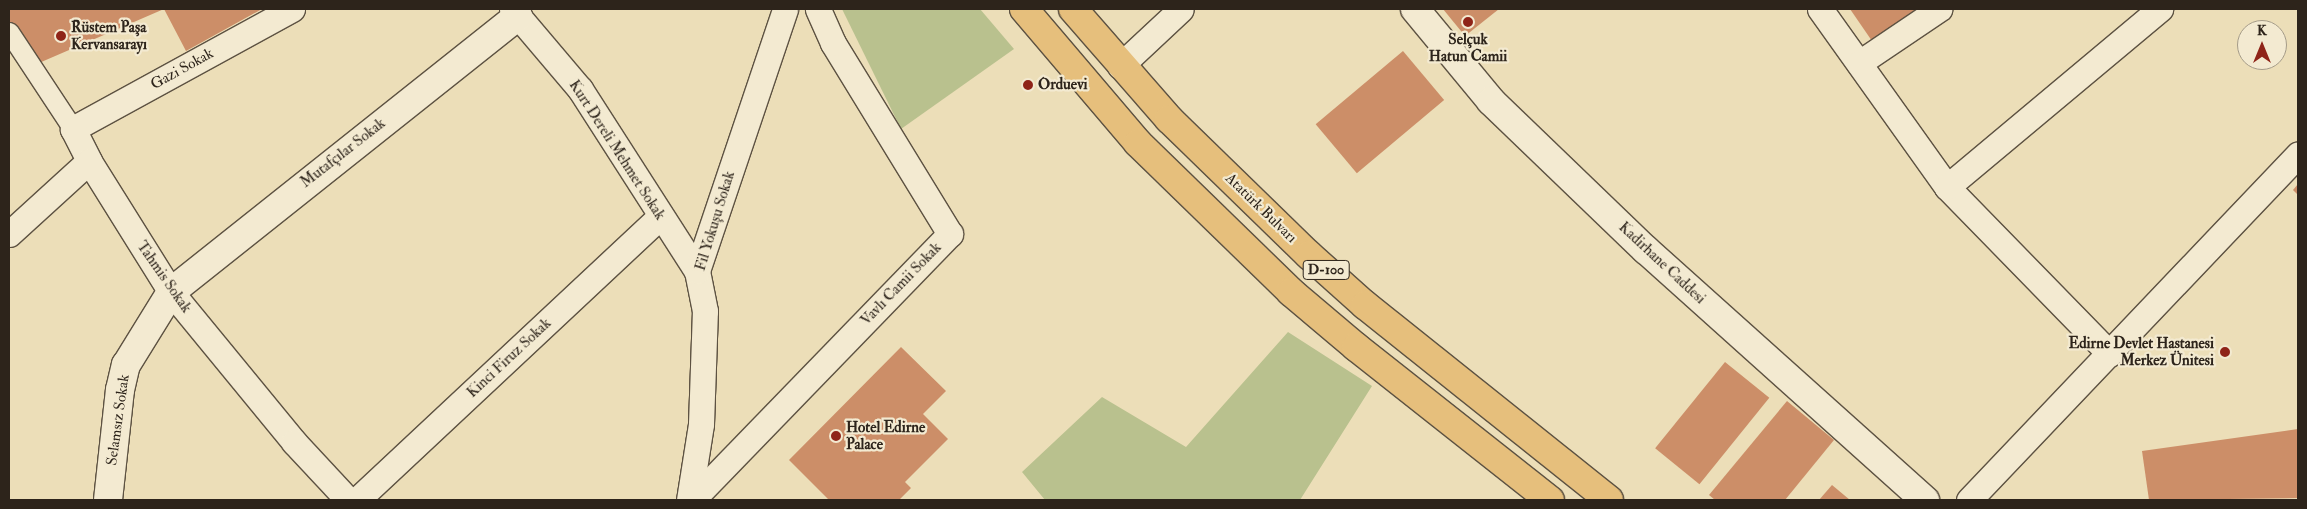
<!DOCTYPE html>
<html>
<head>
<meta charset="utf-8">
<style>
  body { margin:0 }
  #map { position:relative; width:2307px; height:509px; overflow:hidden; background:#ecdeb8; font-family:"IM FELL Double Pica",serif }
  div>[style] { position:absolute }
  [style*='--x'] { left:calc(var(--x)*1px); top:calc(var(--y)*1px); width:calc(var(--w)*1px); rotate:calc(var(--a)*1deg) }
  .green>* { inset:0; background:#b9c18e }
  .building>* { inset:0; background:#cc8e68; transform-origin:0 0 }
  .roads { filter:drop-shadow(1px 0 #5d5242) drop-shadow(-1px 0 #5d5242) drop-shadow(0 1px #5d5242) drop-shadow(0 -1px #5d5242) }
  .pedestrian>* { height:19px; margin:-9.5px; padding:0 9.5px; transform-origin:9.5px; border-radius:9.5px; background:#f3ead1 }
  .minor>* { height:25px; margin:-12.5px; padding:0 12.5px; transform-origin:12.5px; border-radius:12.5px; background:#f3ead1 }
  .tertiary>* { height:28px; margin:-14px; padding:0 14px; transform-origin:14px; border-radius:14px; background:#f3ead1 }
  .primary>* { height:28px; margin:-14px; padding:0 14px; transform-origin:14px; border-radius:14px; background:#e6bf7c }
  .dots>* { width:14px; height:14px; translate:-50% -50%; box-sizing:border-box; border:2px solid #f3ead1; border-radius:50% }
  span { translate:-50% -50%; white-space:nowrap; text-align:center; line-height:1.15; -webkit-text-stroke:4.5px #f3ead1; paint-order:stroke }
  .shield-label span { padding:1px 4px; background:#f3ead1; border:1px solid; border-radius:4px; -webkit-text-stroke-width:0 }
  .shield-label { font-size:14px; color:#2d241b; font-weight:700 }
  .poi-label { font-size:15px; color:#2d241b; font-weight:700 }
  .left { translate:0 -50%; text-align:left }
  .right { translate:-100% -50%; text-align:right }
  .street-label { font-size:15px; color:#2d241b }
  .frame { position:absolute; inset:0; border:10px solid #2d241b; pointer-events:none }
  .north { position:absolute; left:2237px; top:20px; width:50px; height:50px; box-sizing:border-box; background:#f3ead1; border:1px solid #a49b88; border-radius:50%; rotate:0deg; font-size:14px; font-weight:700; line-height:20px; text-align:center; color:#2d241b }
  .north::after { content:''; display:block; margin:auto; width:18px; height:22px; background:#8f2418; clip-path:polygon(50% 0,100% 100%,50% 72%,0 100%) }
</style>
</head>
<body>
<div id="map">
  <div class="green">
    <div style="clip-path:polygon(842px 9px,980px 9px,1014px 49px,901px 129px)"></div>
    <div style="clip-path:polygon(1288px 332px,1372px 386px,1300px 500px,1045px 500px,1022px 472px,1102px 397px,1186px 447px)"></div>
  </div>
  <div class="building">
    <div style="clip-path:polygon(9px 9px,262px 9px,186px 51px,164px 9px,39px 63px,9px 21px)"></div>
    <div style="clip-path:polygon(1443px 9px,1499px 9px,1465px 36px)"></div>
    <div style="clip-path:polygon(1850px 9px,1919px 9px,1872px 41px)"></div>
    <div style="left:1403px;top:51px;width:64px;height:114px;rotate:50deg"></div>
    <div style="clip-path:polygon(2298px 184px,2298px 195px,2293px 190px)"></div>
    <div style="clip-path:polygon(901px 347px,946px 391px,923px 414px,948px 439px,905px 482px,911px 488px,899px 500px,829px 500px,789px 460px)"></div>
    <div style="left:1725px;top:362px;width:57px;height:111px;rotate:39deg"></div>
    <div style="clip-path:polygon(1787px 401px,1834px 440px,1785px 500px,1715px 500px,1709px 495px)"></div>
    <div style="clip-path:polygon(2298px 429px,2298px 498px,2149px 500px,2142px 451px)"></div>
    <div style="clip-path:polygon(1832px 485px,1850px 500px,1819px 500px)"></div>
  </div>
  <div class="roads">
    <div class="pedestrian">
      <div style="--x:9;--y:32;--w:116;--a:56.6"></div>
    </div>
    <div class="minor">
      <div style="--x:292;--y:9;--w:250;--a:151.3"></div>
      <div style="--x:73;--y:129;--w:36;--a:63"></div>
      <div style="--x:89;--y:161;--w:155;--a:58"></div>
      <div style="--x:171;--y:292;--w:194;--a:50.6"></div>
      <div style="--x:294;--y:442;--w:79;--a:47"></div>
      <div style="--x:1820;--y:9;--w:219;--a:54.5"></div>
      <div style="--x:1947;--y:187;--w:233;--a:45.7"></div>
      <div style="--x:518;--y:16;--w:96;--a:49.7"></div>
      <div style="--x:580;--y:89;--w:216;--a:57.3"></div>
      <div style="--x:1859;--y:63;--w:97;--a:-34"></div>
      <div style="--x:1120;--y:66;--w:83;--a:-43.1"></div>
      <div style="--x:1947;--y:187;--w:278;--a:-39.9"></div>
      <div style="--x:9;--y:234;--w:108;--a:-42.4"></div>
      <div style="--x:357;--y:500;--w:416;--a:-43.1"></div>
      <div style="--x:689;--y:500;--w:77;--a:-81"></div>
      <div style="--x:701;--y:424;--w:113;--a:-88"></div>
      <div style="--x:705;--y:311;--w:41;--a:-101.3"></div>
      <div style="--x:697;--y:271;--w:276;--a:-71.4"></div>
      <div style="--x:692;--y:500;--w:371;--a:-45.9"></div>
      <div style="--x:950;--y:234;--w:224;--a:-121.5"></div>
      <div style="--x:833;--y:43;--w:37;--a:-114"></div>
      <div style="--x:1969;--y:500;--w:477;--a:-46.4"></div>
    </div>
    <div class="tertiary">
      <div style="--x:1415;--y:9;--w:119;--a:50.4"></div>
      <div style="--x:1491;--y:101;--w:215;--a:43.9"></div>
      <div style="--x:1646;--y:250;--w:375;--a:41.9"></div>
      <div style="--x:108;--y:500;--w:111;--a:-83.8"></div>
      <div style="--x:120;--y:390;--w:26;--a:-77"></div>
      <div style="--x:126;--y:365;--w:86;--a:-58.3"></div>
      <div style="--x:171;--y:292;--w:443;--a:-38.5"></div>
      <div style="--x:518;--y:16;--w:8;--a:-120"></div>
    </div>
    <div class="primary">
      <div style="--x:1024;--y:9;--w:176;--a:49.6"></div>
      <div style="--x:1138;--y:143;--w:214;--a:44.2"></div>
      <div style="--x:1291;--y:292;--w:85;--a:40.2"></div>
      <div style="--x:1356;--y:347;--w:247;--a:38.3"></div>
      <div style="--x:1073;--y:9;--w:146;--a:48.9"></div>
      <div style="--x:1169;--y:119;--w:195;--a:44.2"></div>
      <div style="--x:1309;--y:255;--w:75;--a:41.8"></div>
      <div style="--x:1365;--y:305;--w:312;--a:38.6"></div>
    </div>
  </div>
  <div class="dots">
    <div style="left:1468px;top:22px;background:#8f2418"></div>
    <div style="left:61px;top:36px;background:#8f2418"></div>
    <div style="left:1028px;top:85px;background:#8f2418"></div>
    <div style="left:2225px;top:352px;background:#8f2418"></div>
    <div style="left:836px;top:436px;background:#8f2418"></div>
  </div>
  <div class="shield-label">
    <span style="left:1326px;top:270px">D-100</span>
  </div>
  <div class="poi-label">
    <span class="left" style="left:71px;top:36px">Rüstem Paşa<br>Kervansarayı</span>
    <span style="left:1468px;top:48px">Selçuk<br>Hatun Camii</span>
    <span class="left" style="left:1038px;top:85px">Orduevi</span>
    <span class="right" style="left:2214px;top:352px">Edirne Devlet Hastanesi<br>Merkez Ünitesi</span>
    <span class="left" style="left:846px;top:436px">Hotel Edirne<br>Palace</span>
  </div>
  <div class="street-label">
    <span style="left:182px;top:69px;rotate:-29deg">Gazi Sokak</span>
    <span style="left:617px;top:150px;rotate:57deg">Kurt Dereli Mehmet Sokak</span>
    <span style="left:343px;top:153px;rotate:-38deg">Mutafçılar Sokak</span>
    <span style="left:1261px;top:208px;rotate:44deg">Atatürk Bulvarı</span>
    <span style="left:715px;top:221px;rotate:-73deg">Fil Yokuşu Sokak</span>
    <span style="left:1662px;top:263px;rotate:43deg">Kadirhane Caddesi</span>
    <span style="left:164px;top:277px;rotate:55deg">Tahmis Sokak</span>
    <span style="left:901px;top:284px;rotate:-46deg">Vavlı Camii Sokak</span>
    <span style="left:509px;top:358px;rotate:-43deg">Kinci Firuz Sokak</span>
    <span style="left:118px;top:420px;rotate:-82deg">Selamsız Sokak</span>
  </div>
  <div class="frame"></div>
  <div class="north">K</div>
</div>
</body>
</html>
